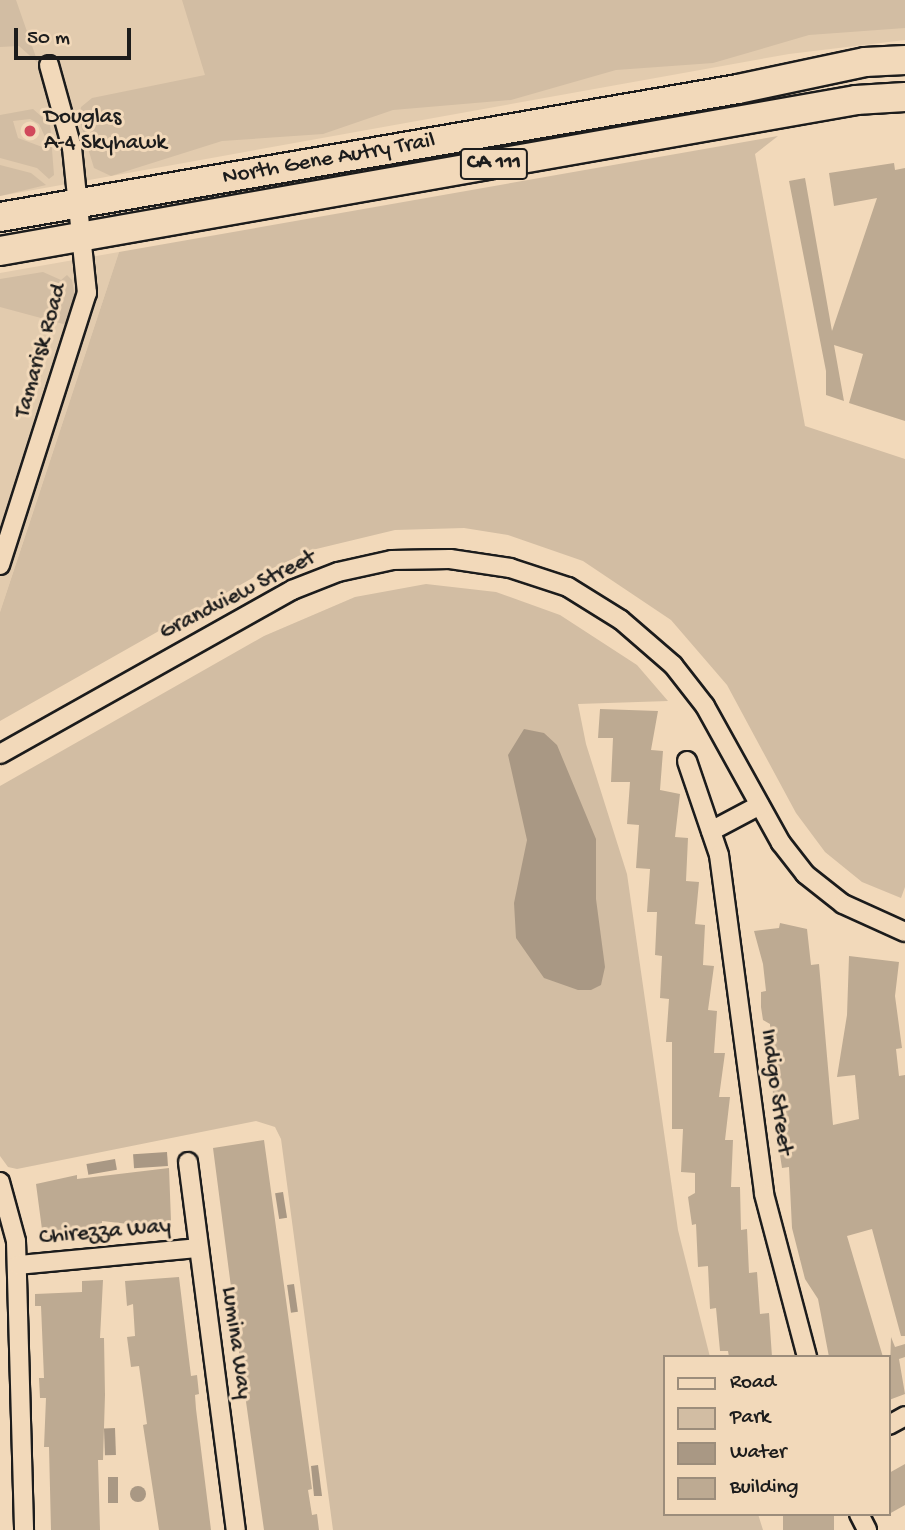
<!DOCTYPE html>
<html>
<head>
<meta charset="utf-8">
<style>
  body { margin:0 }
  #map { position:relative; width:905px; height:1530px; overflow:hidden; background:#f2d9ba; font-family:"Gochi Hand",sans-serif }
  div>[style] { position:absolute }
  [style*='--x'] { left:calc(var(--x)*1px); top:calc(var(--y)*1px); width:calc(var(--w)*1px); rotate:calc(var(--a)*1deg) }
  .built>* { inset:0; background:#e2cbae }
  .green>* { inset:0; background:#d2bda3 }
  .water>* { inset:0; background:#a99884; transform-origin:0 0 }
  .round { border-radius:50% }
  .building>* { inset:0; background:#bdaa92; transform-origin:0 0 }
  .roads { filter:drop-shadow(2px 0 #1c1c1c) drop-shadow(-2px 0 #1c1c1c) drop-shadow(0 2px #1c1c1c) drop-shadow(0 -2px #1c1c1c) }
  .street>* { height:18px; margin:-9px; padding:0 9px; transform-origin:9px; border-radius:9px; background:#f2d9ba }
  .primary>* { height:28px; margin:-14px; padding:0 14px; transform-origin:14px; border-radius:14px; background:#f2d9ba }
  .dots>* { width:19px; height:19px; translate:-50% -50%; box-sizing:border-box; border:4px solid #f2d9ba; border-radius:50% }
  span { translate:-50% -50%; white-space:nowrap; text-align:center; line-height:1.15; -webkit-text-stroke:6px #f2d9ba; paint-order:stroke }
  .shield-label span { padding:2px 5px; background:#f2d9ba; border:2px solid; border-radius:5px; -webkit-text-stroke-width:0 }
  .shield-label { font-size:21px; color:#1c1c1c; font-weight:700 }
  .poi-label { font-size:23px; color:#1c1c1c }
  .left { translate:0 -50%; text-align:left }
  .street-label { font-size:23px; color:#1c1c1c }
  .legend { position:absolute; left:663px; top:1355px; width:228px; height:161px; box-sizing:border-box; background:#f2d9ba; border:2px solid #9c8d7b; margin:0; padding:9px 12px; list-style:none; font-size:21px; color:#1c1c1c }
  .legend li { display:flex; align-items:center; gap:14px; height:35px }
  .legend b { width:35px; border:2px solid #9c8d7b }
  .scale { position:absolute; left:14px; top:28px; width:117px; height:32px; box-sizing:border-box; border:4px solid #1c1c1c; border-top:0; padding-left:9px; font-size:21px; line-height:24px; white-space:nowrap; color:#1c1c1c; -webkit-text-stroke:5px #f2d9ba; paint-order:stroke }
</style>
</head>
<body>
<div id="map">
  <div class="built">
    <div style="clip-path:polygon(0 0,905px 0,905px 40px,789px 54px,0 196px)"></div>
    <div style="clip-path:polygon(119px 252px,22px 545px,0 612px,0 273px)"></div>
  </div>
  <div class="green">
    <div style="clip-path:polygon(0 0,16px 0,38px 63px,19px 46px,0 47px)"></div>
    <div style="clip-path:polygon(182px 0,905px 0,905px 28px,809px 35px,713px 63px,616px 70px,511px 100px,393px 110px,323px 134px,222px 141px,111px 176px,94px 168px,79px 119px,81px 107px,92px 98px,205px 75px)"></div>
    <div style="clip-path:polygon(evenodd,33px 109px,50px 124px,54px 175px,49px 179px,37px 168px,0 158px,0 115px,33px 109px,30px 119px,39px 124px,47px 141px,45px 148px,18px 138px,13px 121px,30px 119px)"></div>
    <div style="clip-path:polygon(778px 136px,755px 154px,805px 426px,905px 459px,905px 887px,901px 898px,862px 882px,825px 852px,796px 813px,727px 685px,671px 620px,583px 561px,508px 535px,464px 528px,395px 530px,312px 550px,256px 576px,0 721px,0 612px,119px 252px)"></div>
    <div style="clip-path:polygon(0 165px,31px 173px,46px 185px,0 196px)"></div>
    <div style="clip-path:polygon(43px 272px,61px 280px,67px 275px,72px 280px,76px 303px,67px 325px,0 307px,0 279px)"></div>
    <div style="clip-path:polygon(426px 584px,496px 592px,560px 615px,637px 665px,668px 701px,578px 704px,586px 744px,627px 874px,678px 1230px,710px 1357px,665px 1357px,665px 1514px,758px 1514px,763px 1530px,333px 1530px,281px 1139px,275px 1127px,256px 1121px,17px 1169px,8px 1167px,0 1156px,0 786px,264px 636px,355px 597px)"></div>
  </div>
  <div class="water">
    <div style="clip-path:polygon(524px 729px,544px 733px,557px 745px,596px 839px,596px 899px,605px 967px,601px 985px,591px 990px,578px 990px,544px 978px,516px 938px,514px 903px,527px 840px,508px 755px)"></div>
    <div style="left:167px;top:1152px;width:14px;height:34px;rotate:86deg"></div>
    <div style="left:115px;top:1159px;width:11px;height:29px;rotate:80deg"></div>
    <div style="left:283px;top:1192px;width:26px;height:8px;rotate:81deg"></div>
    <div style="left:294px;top:1284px;width:28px;height:7px;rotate:82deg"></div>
    <div style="left:115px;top:1428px;width:27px;height:11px;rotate:88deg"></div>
    <div style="clip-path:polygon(318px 1465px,322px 1496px,314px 1496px,311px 1466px)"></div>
    <div style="left:108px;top:1477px;width:10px;height:26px"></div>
    <div class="round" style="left:130px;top:1486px;width:16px;height:16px"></div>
  </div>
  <div class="building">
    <div style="clip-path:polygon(894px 163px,895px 170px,905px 168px,905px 421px,849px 403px,863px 354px,834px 345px,844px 401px,826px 395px,826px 371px,789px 181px,805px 178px,832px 331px,877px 198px,834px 206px,829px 173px)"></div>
    <div style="clip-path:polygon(600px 709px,658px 711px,651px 750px,663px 751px,660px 790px,680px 794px,675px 837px,688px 838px,686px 881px,699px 882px,695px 924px,705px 925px,703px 965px,714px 966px,708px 1010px,717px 1011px,714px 1053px,725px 1053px,719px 1097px,730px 1097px,725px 1140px,733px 1140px,731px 1187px,740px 1187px,741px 1230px,747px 1229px,749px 1273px,757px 1272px,760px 1314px,769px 1313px,772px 1357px,729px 1357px,728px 1351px,720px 1351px,716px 1308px,710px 1309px,708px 1266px,698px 1267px,696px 1224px,692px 1225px,688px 1197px,695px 1193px,695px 1173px,681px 1172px,683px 1129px,672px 1129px,672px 1042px,666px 1042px,669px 999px,660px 998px,662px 956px,655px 955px,657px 912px,647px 912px,650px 869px,636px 868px,639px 825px,627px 824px,630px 782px,611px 782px,613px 738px,598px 738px)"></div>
    <div style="clip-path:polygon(780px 923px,807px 929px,811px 965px,819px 964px,833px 1125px,859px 1119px,855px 1075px,837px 1077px,847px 1015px,849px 956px,899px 962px,895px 996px,902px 1048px,896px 1049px,899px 1076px,905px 1075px,905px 1336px,901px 1336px,872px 1229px,847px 1236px,883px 1357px,829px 1357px,818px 1299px,805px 1279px,792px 1228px,789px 1167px,782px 1168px,780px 1155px,788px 1154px,782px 1107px,778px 1094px,773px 1095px,770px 1024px,763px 1020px,761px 1007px,761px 992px,766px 991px,763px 964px,754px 931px,779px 928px)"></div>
    <div style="clip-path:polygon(264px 1140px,312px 1489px,308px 1490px,312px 1515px,317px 1514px,319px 1530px,264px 1530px,233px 1309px,228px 1310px,225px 1287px,231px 1287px,213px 1148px)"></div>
    <div style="clip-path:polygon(169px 1168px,171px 1221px,137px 1225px,102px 1221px,102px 1227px,43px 1237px,36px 1184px,77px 1175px,77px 1179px)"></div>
    <div style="clip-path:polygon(179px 1277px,191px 1376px,197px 1375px,199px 1394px,195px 1395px,196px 1409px,211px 1530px,159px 1530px,143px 1425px,147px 1424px,139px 1366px,131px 1367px,127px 1337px,135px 1336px,133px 1304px,127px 1306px,125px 1281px)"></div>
    <div style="clip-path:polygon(103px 1280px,100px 1338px,104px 1338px,105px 1395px,103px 1460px,98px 1460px,100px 1530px,51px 1530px,49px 1447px,44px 1447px,46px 1398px,40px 1398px,39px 1378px,44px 1378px,41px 1306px,35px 1306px,35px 1294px,82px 1292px,82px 1281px)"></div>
    <div style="clip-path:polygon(891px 1337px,895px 1347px,905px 1344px,905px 1357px,899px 1359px,905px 1394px,889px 1400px)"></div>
    <div style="clip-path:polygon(905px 1464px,905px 1505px,889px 1514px,889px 1473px)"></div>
    <div style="left:783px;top:1514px;width:51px;height:16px"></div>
  </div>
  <div class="roads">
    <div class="street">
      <div style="--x:0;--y:565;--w:286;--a:-72.3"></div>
      <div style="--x:87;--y:293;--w:146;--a:-95.9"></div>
      <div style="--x:72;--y:148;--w:86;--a:-105.5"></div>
      <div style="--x:0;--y:754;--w:335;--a:-29.3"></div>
      <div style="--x:292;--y:590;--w:49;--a:-21.4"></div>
      <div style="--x:338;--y:572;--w:55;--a:-12.5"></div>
      <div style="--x:392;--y:560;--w:58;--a:-1"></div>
      <div style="--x:450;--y:559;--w:61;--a:8.5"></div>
      <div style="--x:510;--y:568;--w:61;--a:18.1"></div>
      <div style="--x:568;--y:587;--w:62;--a:31.9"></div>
      <div style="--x:621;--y:620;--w:69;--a:40.9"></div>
      <div style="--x:673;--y:665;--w:52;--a:52"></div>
      <div style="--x:705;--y:706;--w:157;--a:61"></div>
      <div style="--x:781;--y:843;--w:39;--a:52"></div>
      <div style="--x:805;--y:874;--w:48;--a:38.3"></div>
      <div style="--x:843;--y:904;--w:68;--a:24.3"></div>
      <div style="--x:687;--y:761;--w:99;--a:71.2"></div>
      <div style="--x:719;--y:855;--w:342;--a:82.4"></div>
      <div style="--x:764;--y:1194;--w:169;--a:75.2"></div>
      <div style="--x:711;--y:831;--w:55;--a:-28"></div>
      <div style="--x:188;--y:1162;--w:371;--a:82.6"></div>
      <div style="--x:0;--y:1182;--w:61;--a:74.8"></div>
      <div style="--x:16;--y:1241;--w:289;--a:88.4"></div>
      <div style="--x:18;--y:1265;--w:181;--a:-5.4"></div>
      <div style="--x:889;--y:1425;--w:18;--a:-29"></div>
      <div style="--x:859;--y:1514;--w:18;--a:63"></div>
    </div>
    <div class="primary">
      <div style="--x:0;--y:217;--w:749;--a:-9.84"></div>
      <div style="--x:738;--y:89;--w:130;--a:-12"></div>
      <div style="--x:865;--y:62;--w:40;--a:-2.9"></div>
      <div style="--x:0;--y:251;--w:869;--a:-10"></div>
      <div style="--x:856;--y:100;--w:49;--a:-3.5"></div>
    </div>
  </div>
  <div class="dots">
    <div style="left:30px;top:131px;background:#d1495b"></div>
  </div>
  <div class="shield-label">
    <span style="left:494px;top:164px">CA 111</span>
  </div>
  <div class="poi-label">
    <span class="left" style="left:44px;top:131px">Douglas<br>A-4 Skyhawk</span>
  </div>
  <div class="street-label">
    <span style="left:329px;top:160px;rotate:-10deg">North Gene Autry Trail</span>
    <span style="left:42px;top:351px;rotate:-74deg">Tamarisk Road</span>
    <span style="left:238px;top:596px;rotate:-27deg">Grandview Street</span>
    <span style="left:775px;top:1092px;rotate:82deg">Indigo Street</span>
    <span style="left:105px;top:1233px;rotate:-5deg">Chirezza Way</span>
    <span style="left:235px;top:1343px;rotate:82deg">Lumina Way</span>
  </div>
  <ul class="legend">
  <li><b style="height:9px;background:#f2d9ba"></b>Road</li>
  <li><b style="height:19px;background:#d2bda3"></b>Park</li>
  <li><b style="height:19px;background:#a99884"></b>Water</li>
  <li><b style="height:19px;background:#bdaa92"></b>Building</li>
  </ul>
  <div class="scale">50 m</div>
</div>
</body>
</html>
